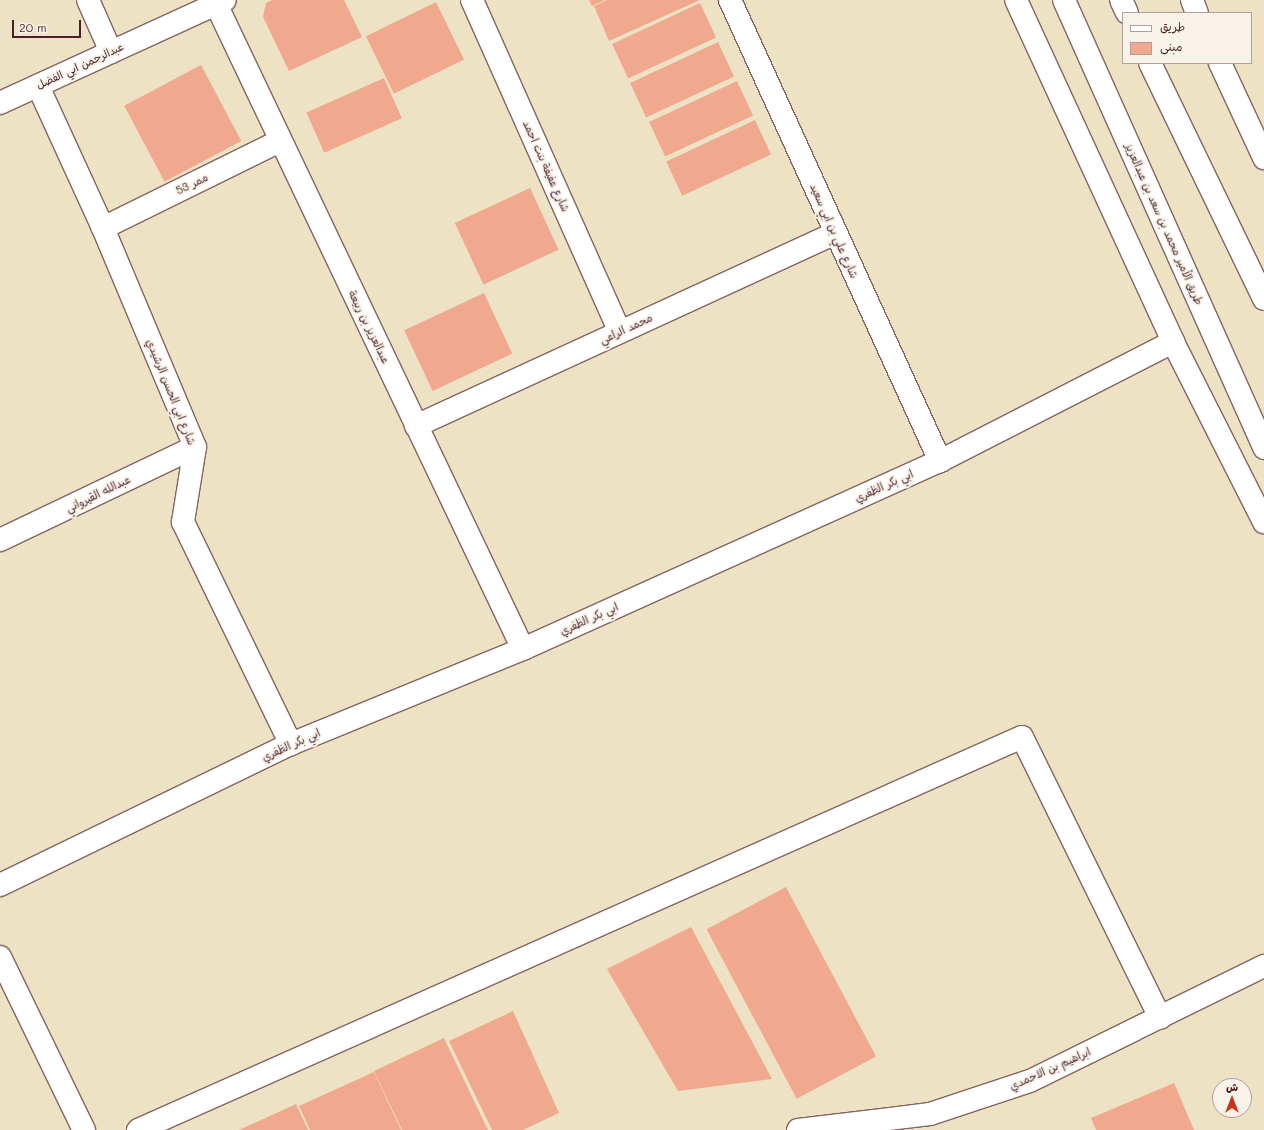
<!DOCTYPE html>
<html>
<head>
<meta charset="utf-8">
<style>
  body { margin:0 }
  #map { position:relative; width:1264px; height:1130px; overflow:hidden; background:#ede3c4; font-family:Mali,"Playpen Sans Arabic",sans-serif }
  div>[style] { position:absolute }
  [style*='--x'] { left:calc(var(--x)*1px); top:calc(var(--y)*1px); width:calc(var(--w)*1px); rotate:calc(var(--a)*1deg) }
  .building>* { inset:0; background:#f0a98f; transform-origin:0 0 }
  .roads { filter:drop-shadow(1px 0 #836461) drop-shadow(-1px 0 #836461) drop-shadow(0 1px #836461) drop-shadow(0 -1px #836461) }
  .minor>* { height:22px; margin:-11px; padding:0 11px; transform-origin:11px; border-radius:11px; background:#fff }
  .major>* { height:22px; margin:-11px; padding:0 11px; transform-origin:11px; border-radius:11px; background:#fff }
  span { translate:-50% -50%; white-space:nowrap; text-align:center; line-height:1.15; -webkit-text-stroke:4px #f7f3e8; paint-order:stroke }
  .street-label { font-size:11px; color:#4a1f2b }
  .legend { position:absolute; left:1122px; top:12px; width:130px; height:52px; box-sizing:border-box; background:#f7f3e8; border:1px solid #b29e9c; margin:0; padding:5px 7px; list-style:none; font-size:12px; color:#4a1f2b }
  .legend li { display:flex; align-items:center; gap:8px; height:20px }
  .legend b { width:20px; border:1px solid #b29e9c }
  .north { position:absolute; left:1212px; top:1078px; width:40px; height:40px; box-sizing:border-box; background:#f7f3e8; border:1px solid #b29e9c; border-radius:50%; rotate:0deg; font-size:11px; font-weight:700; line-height:16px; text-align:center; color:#4a1f2b }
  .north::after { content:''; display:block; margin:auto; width:14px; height:18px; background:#c8321e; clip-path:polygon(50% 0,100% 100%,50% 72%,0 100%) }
  .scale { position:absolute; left:12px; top:20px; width:69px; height:18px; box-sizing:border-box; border:2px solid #4a1f2b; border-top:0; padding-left:5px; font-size:12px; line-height:14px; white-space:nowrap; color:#4a1f2b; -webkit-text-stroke:3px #f7f3e8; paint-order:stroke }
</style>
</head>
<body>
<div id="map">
  <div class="building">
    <div style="clip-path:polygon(272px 0,344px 0,362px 37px,289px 71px,263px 17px,266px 3px)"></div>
    <div style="clip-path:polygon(589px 0,605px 0,592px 6px)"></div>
    <div style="clip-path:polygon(607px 0,700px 0,609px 41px,594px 6px)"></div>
    <div style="left:436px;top:2px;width:64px;height:78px;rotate:64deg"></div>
    <div style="left:700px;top:3px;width:38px;height:97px;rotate:65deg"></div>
    <div style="left:718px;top:42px;width:38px;height:97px;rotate:65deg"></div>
    <div style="left:201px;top:65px;width:86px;height:87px;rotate:62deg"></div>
    <div style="left:384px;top:78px;width:44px;height:85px;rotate:66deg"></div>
    <div style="left:737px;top:81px;width:38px;height:97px;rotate:65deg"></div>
    <div style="left:755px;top:120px;width:38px;height:98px;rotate:65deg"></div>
    <div style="left:530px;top:188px;width:68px;height:83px;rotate:65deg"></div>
    <div style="left:484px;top:293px;width:67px;height:88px;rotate:65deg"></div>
    <div style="left:786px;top:887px;width:192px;height:90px;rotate:62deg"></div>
    <div style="clip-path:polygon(691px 927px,772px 1079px,678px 1091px,607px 969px)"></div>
    <div style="clip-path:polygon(513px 1011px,559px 1113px,523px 1130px,492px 1130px,449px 1041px)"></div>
    <div style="clip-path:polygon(444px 1038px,488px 1130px,402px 1130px,374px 1071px)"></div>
    <div style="clip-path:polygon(374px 1072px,401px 1130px,310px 1130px,299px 1106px)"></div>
    <div style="clip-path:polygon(1174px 1083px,1194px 1130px,1096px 1130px,1091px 1118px)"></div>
    <div style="clip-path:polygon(296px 1104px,308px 1130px,239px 1130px)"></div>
  </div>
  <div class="roads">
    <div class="minor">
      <div style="--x:88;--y:0;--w:57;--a:66.1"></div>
      <div style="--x:472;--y:0;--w:363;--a:66"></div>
      <div style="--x:730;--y:0;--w:507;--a:65.51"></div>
      <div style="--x:1016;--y:0;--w:376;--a:65.3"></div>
      <div style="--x:1173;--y:342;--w:202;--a:63.2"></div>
      <div style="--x:1192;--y:0;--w:14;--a:69"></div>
      <div style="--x:216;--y:4;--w:714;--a:64.55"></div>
      <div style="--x:1220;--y:63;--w:105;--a:65.1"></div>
      <div style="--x:38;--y:86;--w:156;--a:65.4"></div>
      <div style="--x:103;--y:228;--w:238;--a:67.2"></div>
      <div style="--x:195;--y:447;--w:76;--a:99.1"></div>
      <div style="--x:183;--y:522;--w:247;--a:64.1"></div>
      <div style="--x:0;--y:103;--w:247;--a:-24.6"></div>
      <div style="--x:103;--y:228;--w:197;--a:-26.2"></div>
      <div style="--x:416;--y:426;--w:461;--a:-24.7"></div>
      <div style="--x:0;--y:540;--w:216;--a:-25.5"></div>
      <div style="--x:0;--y:885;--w:323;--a:-25.9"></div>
      <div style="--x:291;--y:744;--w:251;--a:-22.3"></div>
      <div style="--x:523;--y:649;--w:457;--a:-24.3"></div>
      <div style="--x:940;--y:461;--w:262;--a:-27.1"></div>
      <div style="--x:0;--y:957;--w:192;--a:64.1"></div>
      <div style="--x:138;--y:1130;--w:967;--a:-23.97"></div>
      <div style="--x:1022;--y:737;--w:313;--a:63.8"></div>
      <div style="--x:798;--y:1130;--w:133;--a:-6.9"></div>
      <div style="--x:930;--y:1114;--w:105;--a:-18.3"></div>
      <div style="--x:1030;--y:1081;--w:261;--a:-26.2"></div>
    </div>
    <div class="major">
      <div style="--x:1064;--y:0;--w:491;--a:65.9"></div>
      <div style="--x:1121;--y:0;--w:14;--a:65"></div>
      <div style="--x:1150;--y:63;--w:262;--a:64.2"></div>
    </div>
  </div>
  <div class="street-label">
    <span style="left:80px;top:66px;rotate:-25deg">عبدالرحمن ابي الفضل</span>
    <span style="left:546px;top:166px;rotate:66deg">شارع عفيفة بنت احمد</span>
    <span style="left:192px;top:184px;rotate:-26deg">ممر 53</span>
    <span style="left:1164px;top:224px;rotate:66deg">طريق الأمير محمد بن سعد بن عبدالعزيز</span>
    <span style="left:834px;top:231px;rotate:66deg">شارع علي بن ابي سعيد</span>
    <span style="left:369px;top:327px;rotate:64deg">عبدالعزيز بن ربيعة</span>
    <span style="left:626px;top:329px;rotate:-25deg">محمد الراعي</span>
    <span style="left:171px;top:392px;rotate:68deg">شارع ابي الحسن الرشيدي</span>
    <span style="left:884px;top:486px;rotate:-24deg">ابي بكر الظفري</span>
    <span style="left:98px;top:494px;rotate:-26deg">عبدالله القيرواني</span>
    <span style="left:589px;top:619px;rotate:-24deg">ابي بكر الظفري</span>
    <span style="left:291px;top:745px;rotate:-24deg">ابي بكر الظفري</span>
    <span style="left:1050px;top:1069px;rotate:-24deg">ابراهيم بن الاحمدي</span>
  </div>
  <ul class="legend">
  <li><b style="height:5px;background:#fff"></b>طريق</li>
  <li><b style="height:11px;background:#f0a98f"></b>مبنى</li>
  </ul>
  <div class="north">ش</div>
  <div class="scale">20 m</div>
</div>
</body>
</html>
